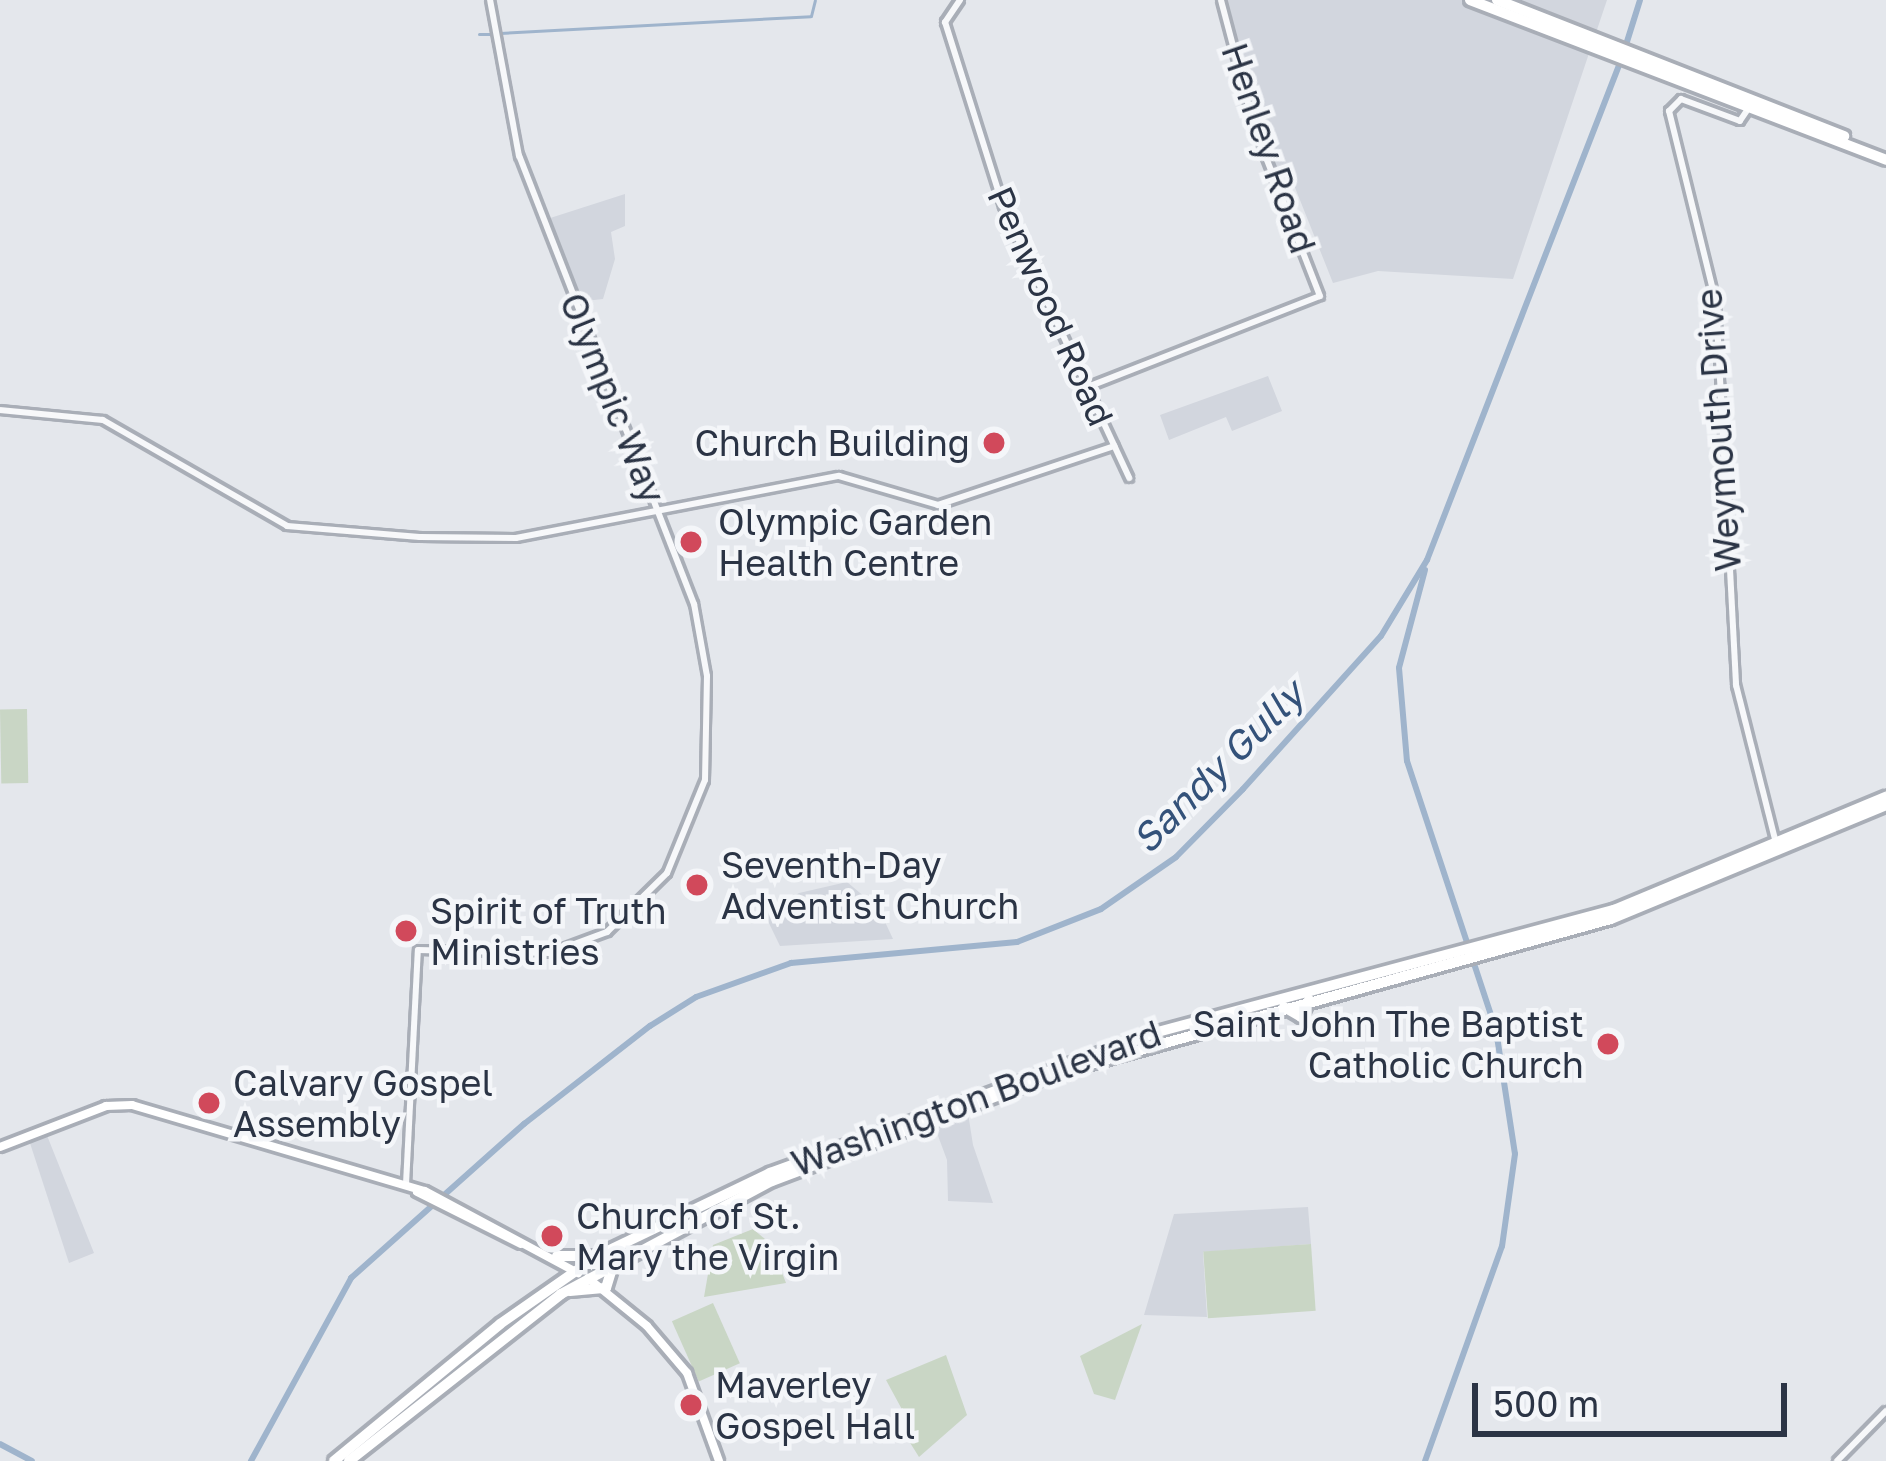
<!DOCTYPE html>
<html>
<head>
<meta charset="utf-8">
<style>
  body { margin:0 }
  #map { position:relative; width:1886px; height:1461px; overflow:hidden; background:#e4e7ec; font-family:"Golos Text",sans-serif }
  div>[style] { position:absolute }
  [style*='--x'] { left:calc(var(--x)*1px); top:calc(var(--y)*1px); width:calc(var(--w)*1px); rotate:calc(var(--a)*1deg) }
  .built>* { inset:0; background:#d2d6de }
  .green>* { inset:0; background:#c9d6c5; transform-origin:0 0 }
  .stream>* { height:3px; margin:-1.5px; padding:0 1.5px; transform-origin:1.5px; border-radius:1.5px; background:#9fb4cc }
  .canal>* { height:6px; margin:-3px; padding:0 3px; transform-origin:3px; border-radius:3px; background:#9fb4cc }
  .roads { filter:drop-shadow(3px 0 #a9aeb7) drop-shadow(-3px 0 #a9aeb7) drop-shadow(0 3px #a9aeb7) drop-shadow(0 -3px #a9aeb7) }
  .tertiary>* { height:6px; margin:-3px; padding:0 3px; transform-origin:3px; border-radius:3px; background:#f7f8fa }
  .secondary>* { height:8px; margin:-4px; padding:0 4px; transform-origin:4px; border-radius:4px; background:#fff }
  .trunk>* { height:10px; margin:-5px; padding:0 5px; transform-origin:5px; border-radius:5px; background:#fff }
  .dots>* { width:33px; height:33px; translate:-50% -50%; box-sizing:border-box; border:6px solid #f4f6f9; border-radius:50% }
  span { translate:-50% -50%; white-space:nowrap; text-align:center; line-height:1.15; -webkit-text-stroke:9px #f4f6f9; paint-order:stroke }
  .street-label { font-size:36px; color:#2b3445 }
  .poi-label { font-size:36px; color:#2b3445 }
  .right { translate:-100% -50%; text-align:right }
  .left { translate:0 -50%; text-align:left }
  .water-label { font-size:39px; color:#34527a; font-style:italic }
  .scale { position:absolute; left:1472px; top:1383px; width:315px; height:54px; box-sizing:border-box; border:6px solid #2b3445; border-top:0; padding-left:15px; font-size:36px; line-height:42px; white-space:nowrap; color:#2b3445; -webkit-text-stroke:9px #f4f6f9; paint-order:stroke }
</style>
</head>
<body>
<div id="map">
  <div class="built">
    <div style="clip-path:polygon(1218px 0,1607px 0,1513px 279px,1378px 271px,1333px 283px,1290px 175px,1268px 168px,1249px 121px)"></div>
    <div style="clip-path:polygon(625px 194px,625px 226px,611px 232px,615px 259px,603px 299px,576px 302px,544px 220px)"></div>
    <div style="clip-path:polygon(1268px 376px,1282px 411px,1232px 431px,1226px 417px,1169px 440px,1160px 415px)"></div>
    <div style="clip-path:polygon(847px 882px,879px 909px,893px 939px,780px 946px,765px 915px,799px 893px)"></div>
    <div style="clip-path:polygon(968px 1113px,973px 1145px,993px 1203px,948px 1201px,947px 1160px,934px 1125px)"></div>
    <div style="clip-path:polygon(46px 1133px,94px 1253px,69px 1263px,29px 1140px)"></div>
    <div style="clip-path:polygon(1308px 1207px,1311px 1244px,1203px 1252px,1207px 1317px,1144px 1315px,1174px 1214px)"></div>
  </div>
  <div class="green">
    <div style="left:27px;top:709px;width:74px;height:27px;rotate:89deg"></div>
    <div style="clip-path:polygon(753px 1229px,771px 1244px,786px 1283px,704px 1297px,713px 1245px)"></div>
    <div style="left:1311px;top:1244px;width:67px;height:108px;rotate:86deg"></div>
    <div style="left:713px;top:1303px;width:66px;height:45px;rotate:66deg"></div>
    <div style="clip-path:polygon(1142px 1324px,1115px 1400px,1094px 1394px,1080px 1356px)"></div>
    <div style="clip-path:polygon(946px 1355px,967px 1415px,919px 1457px,897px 1422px,905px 1415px,886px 1380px)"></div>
  </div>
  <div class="stream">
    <div style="--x:500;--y:33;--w:311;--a:-3.1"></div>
    <div style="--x:811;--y:16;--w:16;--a:-76"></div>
    <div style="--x:479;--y:34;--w:11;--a:0"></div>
  </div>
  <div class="canal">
    <div style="--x:1625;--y:48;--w:50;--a:-72.6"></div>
    <div style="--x:1425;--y:570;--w:101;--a:104.9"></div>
    <div style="--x:1399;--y:668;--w:93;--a:85.1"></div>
    <div style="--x:1407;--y:761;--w:283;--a:71.7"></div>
    <div style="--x:1496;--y:1030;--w:125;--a:81.3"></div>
    <div style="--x:1515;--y:1154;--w:93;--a:98"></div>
    <div style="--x:1502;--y:1246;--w:228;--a:109.7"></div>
    <div style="--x:0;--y:1444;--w:36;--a:28"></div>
    <div style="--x:251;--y:1461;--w:209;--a:-61.3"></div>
    <div style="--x:351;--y:1278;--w:232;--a:-41.7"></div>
    <div style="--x:524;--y:1124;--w:160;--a:-37.9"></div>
    <div style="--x:650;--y:1026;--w:54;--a:-32.2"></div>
    <div style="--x:696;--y:997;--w:101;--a:-19.7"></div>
    <div style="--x:791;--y:963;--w:227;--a:-5.3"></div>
    <div style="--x:1017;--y:942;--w:90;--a:-21.4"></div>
    <div style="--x:1101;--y:909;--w:91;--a:-34.7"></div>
    <div style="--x:1176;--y:857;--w:95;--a:-45.4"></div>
    <div style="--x:1243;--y:789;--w:206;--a:-48"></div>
    <div style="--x:1381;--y:636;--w:89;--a:-58.8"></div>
    <div style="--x:1427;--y:560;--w:536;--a:-68.79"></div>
  </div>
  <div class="roads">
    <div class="tertiary">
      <div style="--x:960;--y:0;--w:27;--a:124"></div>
      <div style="--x:945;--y:22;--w:193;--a:72.5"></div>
      <div style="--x:1003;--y:206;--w:300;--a:65.1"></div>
      <div style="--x:1750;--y:106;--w:18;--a:124"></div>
      <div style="--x:1740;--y:121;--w:63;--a:-159.6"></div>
      <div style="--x:1681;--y:99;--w:17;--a:135"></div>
      <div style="--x:1669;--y:111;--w:197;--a:76.2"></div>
      <div style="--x:1716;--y:302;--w:384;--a:87"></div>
      <div style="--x:1736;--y:685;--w:163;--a:75.8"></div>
      <div style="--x:1085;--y:388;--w:252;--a:-21.4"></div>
      <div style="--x:1320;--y:296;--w:179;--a:-111.3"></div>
      <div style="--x:1255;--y:129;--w:133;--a:-104.8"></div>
      <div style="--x:0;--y:410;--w:103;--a:5.5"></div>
      <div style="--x:103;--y:420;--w:212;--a:29.9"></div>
      <div style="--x:287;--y:526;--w:133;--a:4.7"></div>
      <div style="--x:420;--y:537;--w:96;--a:0.6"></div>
      <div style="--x:516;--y:538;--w:329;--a:-10.9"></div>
      <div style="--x:839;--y:476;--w:103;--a:16.3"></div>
      <div style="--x:938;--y:505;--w:186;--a:-18.5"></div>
      <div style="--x:406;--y:1184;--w:234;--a:-87.1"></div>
      <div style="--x:418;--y:950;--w:132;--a:1.3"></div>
      <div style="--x:550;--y:953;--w:61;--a:-20.2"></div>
      <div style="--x:607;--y:932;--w:84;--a:-44.5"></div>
      <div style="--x:667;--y:873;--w:100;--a:-67.8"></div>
      <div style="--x:705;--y:780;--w:104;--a:-88.9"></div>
      <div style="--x:707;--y:676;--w:73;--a:-100.2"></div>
      <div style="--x:694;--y:604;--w:481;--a:-111.3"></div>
      <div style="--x:519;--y:156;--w:159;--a:-100.5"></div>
      <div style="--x:1837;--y:1461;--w:70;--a:-45.6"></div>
    </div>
    <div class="secondary">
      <div style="--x:0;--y:1147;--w:114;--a:-21.1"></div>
      <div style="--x:106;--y:1106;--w:26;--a:-2"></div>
      <div style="--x:132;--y:1105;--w:305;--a:16.4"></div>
      <div style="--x:425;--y:1191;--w:174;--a:28.2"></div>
      <div style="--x:417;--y:1192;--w:116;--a:26.6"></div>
      <div style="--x:588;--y:1278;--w:76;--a:39.1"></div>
      <div style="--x:647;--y:1326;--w:62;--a:49.6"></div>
      <div style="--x:687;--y:1373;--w:94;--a:70"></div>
    </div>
    <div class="trunk">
      <div style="--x:1470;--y:0;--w:446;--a:21"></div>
      <div style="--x:1497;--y:0;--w:373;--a:21.4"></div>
      <div style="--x:1284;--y:1007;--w:20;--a:30"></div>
      <div style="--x:1301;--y:1017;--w:19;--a:-65"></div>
      <div style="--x:557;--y:1256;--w:38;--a:0"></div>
      <div style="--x:570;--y:1291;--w:36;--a:-5"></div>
      <div style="--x:606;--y:1288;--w:27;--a:-73"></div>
      <div style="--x:334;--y:1461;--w:215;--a:-39.5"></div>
      <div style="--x:500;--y:1324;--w:121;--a:-34.9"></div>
      <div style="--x:599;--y:1255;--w:190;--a:-25.6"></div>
      <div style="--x:770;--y:1173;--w:409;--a:-20"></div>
      <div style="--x:1154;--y:1033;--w:476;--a:-15"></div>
      <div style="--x:1614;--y:910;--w:295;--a:-22.6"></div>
      <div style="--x:349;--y:1461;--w:270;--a:-38.2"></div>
      <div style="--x:561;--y:1294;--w:239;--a:-28.2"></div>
      <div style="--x:772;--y:1181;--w:309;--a:-20.7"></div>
      <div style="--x:1061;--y:1072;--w:571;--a:-15.55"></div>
      <div style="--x:1611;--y:919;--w:298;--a:-22.5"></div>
    </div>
  </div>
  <div class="dots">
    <div style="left:994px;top:443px;background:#d1495b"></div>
    <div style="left:691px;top:542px;background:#d1495b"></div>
    <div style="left:697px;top:885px;background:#d1495b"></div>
    <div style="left:406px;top:931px;background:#d1495b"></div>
    <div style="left:1608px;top:1044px;background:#d1495b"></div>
    <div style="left:209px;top:1103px;background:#d1495b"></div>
    <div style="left:552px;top:1236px;background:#d1495b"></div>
    <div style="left:691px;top:1405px;background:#d1495b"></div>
  </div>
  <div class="street-label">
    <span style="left:1269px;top:148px;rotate:71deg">Henley Road</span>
    <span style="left:1051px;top:306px;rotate:66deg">Penwood Road</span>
    <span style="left:613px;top:398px;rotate:68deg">Olympic Way</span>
    <span style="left:1718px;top:430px;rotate:-94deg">Weymouth Drive</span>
    <span style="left:976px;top:1098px;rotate:-20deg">Washington Boulevard</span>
  </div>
  <div class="poi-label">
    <span class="right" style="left:970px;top:443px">Church Building</span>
    <span class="left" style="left:718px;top:542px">Olympic Garden<br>Health Centre</span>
    <span class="left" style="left:721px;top:885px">Seventh-Day<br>Adventist Church</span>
    <span class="left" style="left:430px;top:931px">Spirit of Truth<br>Ministries</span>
    <span class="right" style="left:1584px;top:1044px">Saint John The Baptist<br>Catholic Church</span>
    <span class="left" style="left:233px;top:1103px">Calvary Gospel<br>Assembly</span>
    <span class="left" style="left:576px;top:1236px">Church of St.<br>Mary the Virgin</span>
    <span class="left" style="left:715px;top:1405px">Maverley<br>Gospel Hall</span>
  </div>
  <div class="water-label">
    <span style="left:1218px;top:767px;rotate:-45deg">Sandy Gully</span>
  </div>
  <div class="scale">500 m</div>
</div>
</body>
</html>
